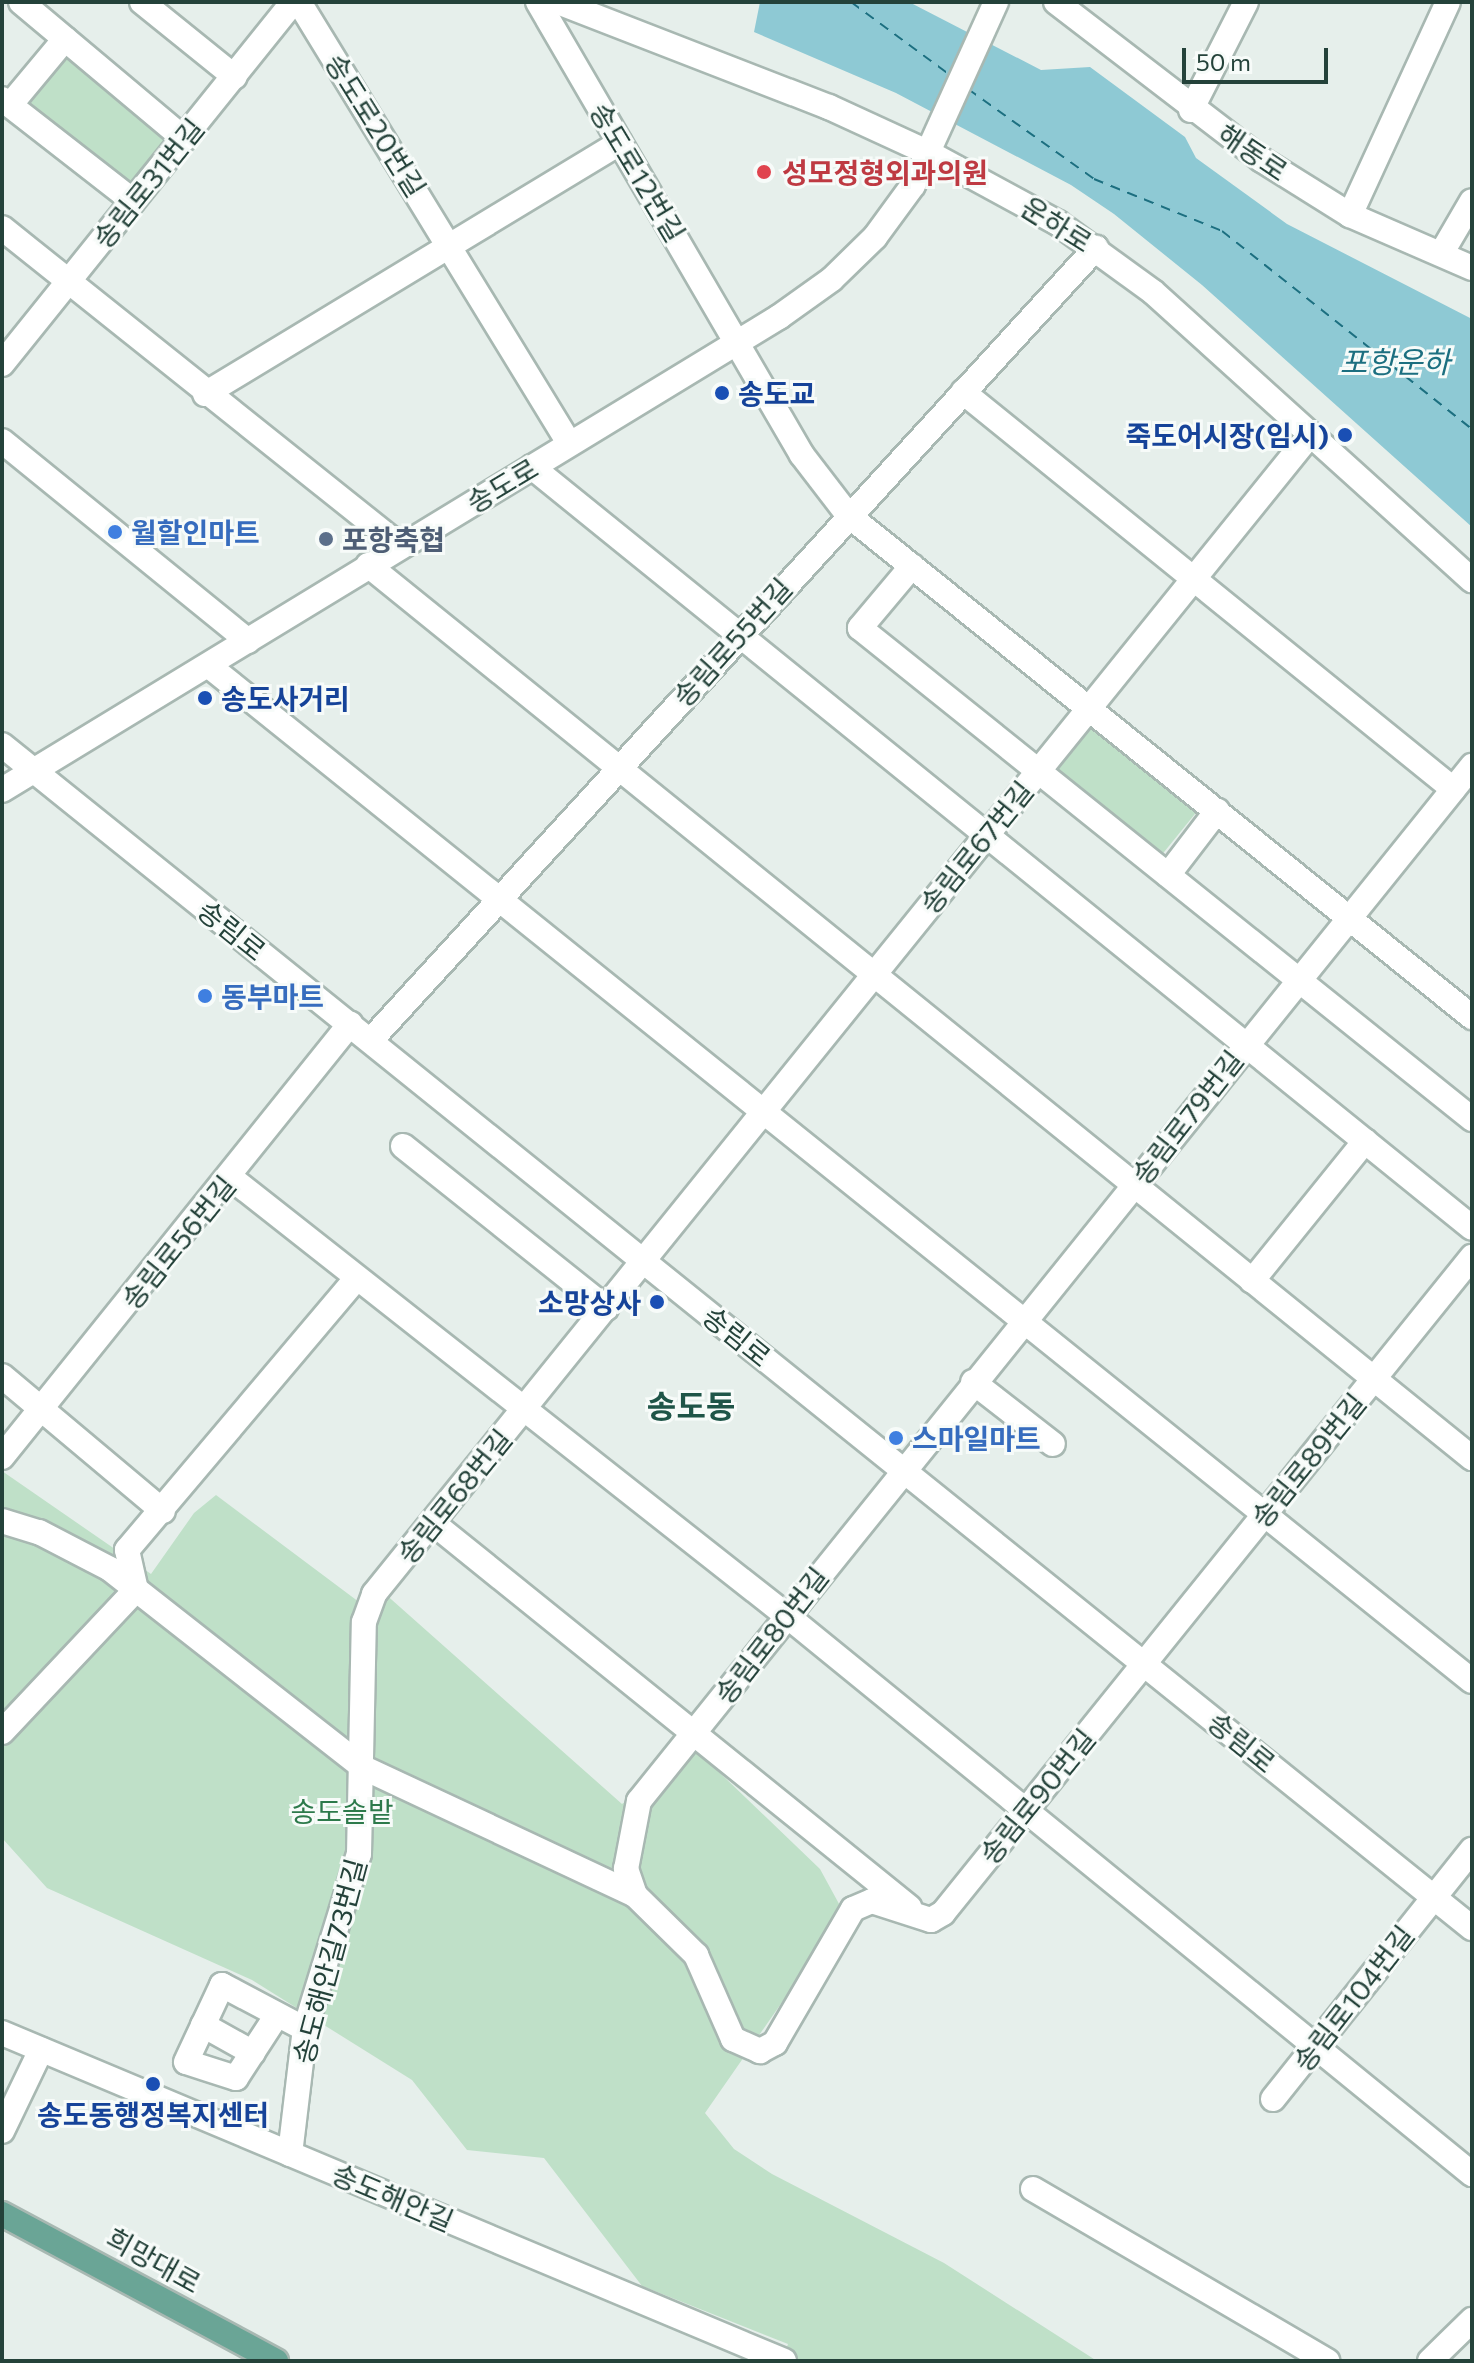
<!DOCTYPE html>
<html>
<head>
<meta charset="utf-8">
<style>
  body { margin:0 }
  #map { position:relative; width:1474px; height:2363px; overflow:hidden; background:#e6efeb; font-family:Commissioner,"Noto Sans KR",sans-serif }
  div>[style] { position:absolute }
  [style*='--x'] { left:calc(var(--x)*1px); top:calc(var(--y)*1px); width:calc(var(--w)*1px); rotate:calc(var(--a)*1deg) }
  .green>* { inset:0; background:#bfe0c8; transform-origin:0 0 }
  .water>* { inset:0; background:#8ec9d4 }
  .ferry>* { height:2px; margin-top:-1px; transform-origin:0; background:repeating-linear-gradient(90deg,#1c6f80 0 10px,transparent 0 18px) }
  .roads { filter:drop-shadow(2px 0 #a8b8b2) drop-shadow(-2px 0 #a8b8b2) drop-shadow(0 2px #a8b8b2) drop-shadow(0 -2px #a8b8b2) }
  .minor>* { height:24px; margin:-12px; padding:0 12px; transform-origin:12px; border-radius:12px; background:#fff }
  .major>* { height:24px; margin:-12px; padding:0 12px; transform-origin:12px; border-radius:12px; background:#6aa596 }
  .dots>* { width:22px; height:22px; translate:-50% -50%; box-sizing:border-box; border:4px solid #f7fbf9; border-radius:50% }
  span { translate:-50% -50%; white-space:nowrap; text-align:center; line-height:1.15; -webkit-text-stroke:6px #f7fbf9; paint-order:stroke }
  .street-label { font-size:28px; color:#24423a }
  .health-label { font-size:28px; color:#be3a42; font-weight:700 }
  .left { translate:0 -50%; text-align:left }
  .transit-label { font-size:28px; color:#164399; font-weight:700 }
  .right { translate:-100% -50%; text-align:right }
  .shop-label { font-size:28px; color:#366cbe; font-weight:700 }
  .service-label { font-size:28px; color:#4e5e75; font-weight:700 }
  .park-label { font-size:28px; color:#2d7a4b }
  .water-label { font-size:30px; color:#1c6f80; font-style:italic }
  .quarter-label { font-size:32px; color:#1f5548; font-weight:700 }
  .frame { position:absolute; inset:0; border:4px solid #24423a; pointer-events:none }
  .scale { position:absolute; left:1182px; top:48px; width:146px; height:36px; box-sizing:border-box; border:4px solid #24423a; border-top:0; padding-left:10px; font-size:24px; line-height:28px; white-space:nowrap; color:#24423a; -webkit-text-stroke:6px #f7fbf9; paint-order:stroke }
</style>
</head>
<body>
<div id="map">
  <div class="green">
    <div style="left:64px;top:50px;width:141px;height:70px;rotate:39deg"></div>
    <div style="left:1092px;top:717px;width:141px;height:68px;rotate:39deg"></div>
    <div style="clip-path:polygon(2px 1471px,151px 1574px,194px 1513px,216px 1495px,367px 1608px,383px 1592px,622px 1804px,696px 1750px,820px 1869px,844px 1913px,705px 2113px,734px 2149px,772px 2174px,944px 2263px,1097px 2361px,782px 2361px,788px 2344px,642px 2286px,544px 2158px,467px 2150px,412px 2080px,252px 1980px,47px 1888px,2px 1838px)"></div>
  </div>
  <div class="water">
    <div style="clip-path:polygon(760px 2px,909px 2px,1041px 70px,1090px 67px,1185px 137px,1196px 158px,1287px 224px,1472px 319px,1472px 527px,1202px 285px,1114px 214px,1071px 185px,896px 93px,754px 32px)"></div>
  </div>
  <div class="ferry">
    <div style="--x:851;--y:2;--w:123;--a:36.4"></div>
    <div style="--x:968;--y:89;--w:155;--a:35.5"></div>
    <div style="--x:1094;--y:179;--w:138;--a:22.1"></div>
    <div style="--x:1222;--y:231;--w:319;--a:38.4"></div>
  </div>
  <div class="roads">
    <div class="minor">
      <div style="--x:21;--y:2;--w:213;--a:40"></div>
      <div style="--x:142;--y:2;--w:119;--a:38.9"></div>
      <div style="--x:299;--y:2;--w:517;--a:58.52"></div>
      <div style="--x:538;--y:2;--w:524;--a:59.77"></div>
      <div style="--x:802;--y:455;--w:76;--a:52.5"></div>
      <div style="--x:848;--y:515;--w:801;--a:38.82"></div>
      <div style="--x:558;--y:2;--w:291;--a:21.2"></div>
      <div style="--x:829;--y:107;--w:110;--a:24.7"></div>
      <div style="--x:929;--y:153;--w:147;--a:28.5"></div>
      <div style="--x:1058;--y:223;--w:117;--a:36"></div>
      <div style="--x:1153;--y:292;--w:430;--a:42.1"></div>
      <div style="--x:1056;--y:2;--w:260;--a:37.5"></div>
      <div style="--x:1262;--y:160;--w:104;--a:32"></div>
      <div style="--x:1350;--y:215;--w:133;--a:23.5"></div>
      <div style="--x:2;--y:99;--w:166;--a:37.9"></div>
      <div style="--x:10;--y:105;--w:86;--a:-50.2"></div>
      <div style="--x:1191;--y:110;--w:121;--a:-63"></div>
      <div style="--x:1350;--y:215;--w:234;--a:-65.3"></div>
      <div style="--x:2;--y:228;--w:509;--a:38.62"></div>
      <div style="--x:1441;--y:254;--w:61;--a:-59.7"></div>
      <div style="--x:2;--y:364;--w:464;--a:-51.2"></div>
      <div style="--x:963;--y:392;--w:631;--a:39.01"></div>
      <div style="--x:205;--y:394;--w:485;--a:-31.2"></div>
      <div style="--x:2;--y:441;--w:317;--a:39.1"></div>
      <div style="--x:532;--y:467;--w:1209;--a:38.99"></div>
      <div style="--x:368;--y:565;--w:1420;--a:38.97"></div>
      <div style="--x:912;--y:566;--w:81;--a:130"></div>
      <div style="--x:860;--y:628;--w:785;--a:38.74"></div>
      <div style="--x:209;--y:666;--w:1620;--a:38.79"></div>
      <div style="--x:2;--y:745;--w:1887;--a:38.83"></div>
      <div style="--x:2;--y:790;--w:910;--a:-31.33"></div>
      <div style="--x:779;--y:317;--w:65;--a:-35.6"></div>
      <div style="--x:832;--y:279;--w:60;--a:-44.3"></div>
      <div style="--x:875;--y:237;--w:64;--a:-53.8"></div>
      <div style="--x:913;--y:185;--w:201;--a:-65.6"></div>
      <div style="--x:1168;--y:875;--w:81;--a:-52.6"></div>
      <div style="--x:371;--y:1040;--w:1074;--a:-47.53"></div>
      <div style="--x:403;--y:1146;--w:260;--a:38.6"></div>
      <div style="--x:231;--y:1178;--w:706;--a:38.22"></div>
      <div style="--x:786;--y:1615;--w:885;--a:39.18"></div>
      <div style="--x:1252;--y:1281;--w:180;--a:-51.1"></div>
      <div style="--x:2;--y:1376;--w:210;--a:40"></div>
      <div style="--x:973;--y:1382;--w:101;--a:37.8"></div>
      <div style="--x:2;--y:1457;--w:556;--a:-51.21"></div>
      <div style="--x:2;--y:1521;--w:39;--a:17"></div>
      <div style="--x:39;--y:1532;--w:80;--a:27.5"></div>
      <div style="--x:110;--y:1569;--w:323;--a:38.1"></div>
      <div style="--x:364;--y:1768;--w:299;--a:25.1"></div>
      <div style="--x:635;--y:1895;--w:86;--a:44.5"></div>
      <div style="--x:696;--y:1955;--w:92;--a:66.2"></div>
      <div style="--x:733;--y:2039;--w:30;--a:24"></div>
      <div style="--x:760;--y:2051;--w:17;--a:-28"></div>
      <div style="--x:775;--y:2043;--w:155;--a:-59.8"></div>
      <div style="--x:853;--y:1909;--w:21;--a:-23"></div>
      <div style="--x:872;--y:1901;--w:62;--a:17.9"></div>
      <div style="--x:931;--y:1920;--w:14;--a:-30"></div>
      <div style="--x:943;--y:1913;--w:843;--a:-51.12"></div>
      <div style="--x:433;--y:1523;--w:612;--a:38.89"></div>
      <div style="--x:136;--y:1590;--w:41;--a:-102.7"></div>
      <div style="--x:127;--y:1550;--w:355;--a:-49.8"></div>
      <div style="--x:2;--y:1732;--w:195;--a:-46.7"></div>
      <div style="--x:635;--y:1895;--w:28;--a:-109"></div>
      <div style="--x:626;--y:1869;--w:69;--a:-79.2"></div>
      <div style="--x:639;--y:1801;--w:1329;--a:-51.17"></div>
      <div style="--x:277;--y:2015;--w:75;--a:123.1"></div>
      <div style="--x:236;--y:2078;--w:52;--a:-162.3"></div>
      <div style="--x:186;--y:2062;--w:85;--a:-64.9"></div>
      <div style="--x:222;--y:1985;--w:94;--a:27.9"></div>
      <div style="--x:203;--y:2025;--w:57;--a:29.2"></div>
      <div style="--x:2;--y:2033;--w:848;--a:22.75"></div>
      <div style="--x:1273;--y:2099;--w:319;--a:-51.4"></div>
      <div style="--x:2;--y:2131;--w:90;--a:-64.3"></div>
      <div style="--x:290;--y:2154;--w:126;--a:-83.2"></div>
      <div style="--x:305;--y:2029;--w:183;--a:-72.9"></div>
      <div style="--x:359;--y:1854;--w:232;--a:-88.8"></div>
      <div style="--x:364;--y:1622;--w:30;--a:-70"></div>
      <div style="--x:374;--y:1594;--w:1490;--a:-51.08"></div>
      <div style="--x:1033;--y:2189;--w:341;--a:30.3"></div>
      <div style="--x:1430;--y:2361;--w:59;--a:-44.3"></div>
    </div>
    <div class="major">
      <div style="--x:2;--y:2214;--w:311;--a:28.2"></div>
    </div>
  </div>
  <div class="dots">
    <div style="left:764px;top:172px;background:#e0444e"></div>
    <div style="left:722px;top:393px;background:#1a4fb4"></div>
    <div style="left:1345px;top:435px;background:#1a4fb4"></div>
    <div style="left:115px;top:532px;background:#3f7fe0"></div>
    <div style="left:326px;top:539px;background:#5c6f8a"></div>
    <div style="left:205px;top:698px;background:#1a4fb4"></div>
    <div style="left:205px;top:996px;background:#3f7fe0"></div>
    <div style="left:657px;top:1302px;background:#1a4fb4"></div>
    <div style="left:896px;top:1438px;background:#3f7fe0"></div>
    <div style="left:153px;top:2084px;background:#1a4fb4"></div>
  </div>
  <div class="street-label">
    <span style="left:376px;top:125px;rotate:58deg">송도로20번길</span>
    <span style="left:1253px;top:152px;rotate:34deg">해동로</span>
    <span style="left:638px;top:172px;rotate:59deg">송도로12번길</span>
    <span style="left:148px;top:183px;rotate:-51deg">송림로31번길</span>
    <span style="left:1057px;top:224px;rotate:32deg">운하로</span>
    <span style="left:502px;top:485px;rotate:-31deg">송도로</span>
    <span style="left:732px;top:642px;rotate:-48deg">송림로55번길</span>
    <span style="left:976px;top:847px;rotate:-51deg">송림로67번길</span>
    <span style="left:232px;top:930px;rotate:39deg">송림로</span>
    <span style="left:1187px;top:1117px;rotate:-52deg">송림로79번길</span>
    <span style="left:178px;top:1242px;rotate:-51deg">송림로56번길</span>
    <span style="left:737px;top:1336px;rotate:39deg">송림로</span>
    <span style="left:1308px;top:1460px;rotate:-51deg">송림로89번길</span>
    <span style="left:454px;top:1496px;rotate:-51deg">송림로68번길</span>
    <span style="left:771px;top:1635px;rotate:-52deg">송림로80번길</span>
    <span style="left:1242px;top:1742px;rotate:39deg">송림로</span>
    <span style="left:1037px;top:1796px;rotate:-51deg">송림로90번길</span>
    <span style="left:329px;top:1961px;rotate:-75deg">송도해안길73번길</span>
    <span style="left:1353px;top:1998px;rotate:-52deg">송림로104번길</span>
    <span style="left:393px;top:2197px;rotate:23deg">송도해안길</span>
    <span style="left:154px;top:2260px;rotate:29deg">희망대로</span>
  </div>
  <div class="health-label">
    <span class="left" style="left:782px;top:172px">성모정형외과의원</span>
  </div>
  <div class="transit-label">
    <span class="left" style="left:738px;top:393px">송도교</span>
    <span class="right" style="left:1329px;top:435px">죽도어시장(임시)</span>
    <span class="left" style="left:221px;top:698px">송도사거리</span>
    <span class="right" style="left:641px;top:1302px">소망상사</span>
    <span style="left:153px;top:2114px">송도동행정복지센터</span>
  </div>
  <div class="shop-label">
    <span class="left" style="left:131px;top:532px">월할인마트</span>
    <span class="left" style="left:221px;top:996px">동부마트</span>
    <span class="left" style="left:912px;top:1438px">스마일마트</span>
  </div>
  <div class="service-label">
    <span class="left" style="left:342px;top:539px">포항축협</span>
  </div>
  <div class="park-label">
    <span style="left:342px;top:1811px">송도솔밭</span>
  </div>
  <div class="water-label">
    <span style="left:1395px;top:361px">포항운하</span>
  </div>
  <div class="quarter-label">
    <span style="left:691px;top:1405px">송도동</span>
  </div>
  <div class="frame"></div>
  <div class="scale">50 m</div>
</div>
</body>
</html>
